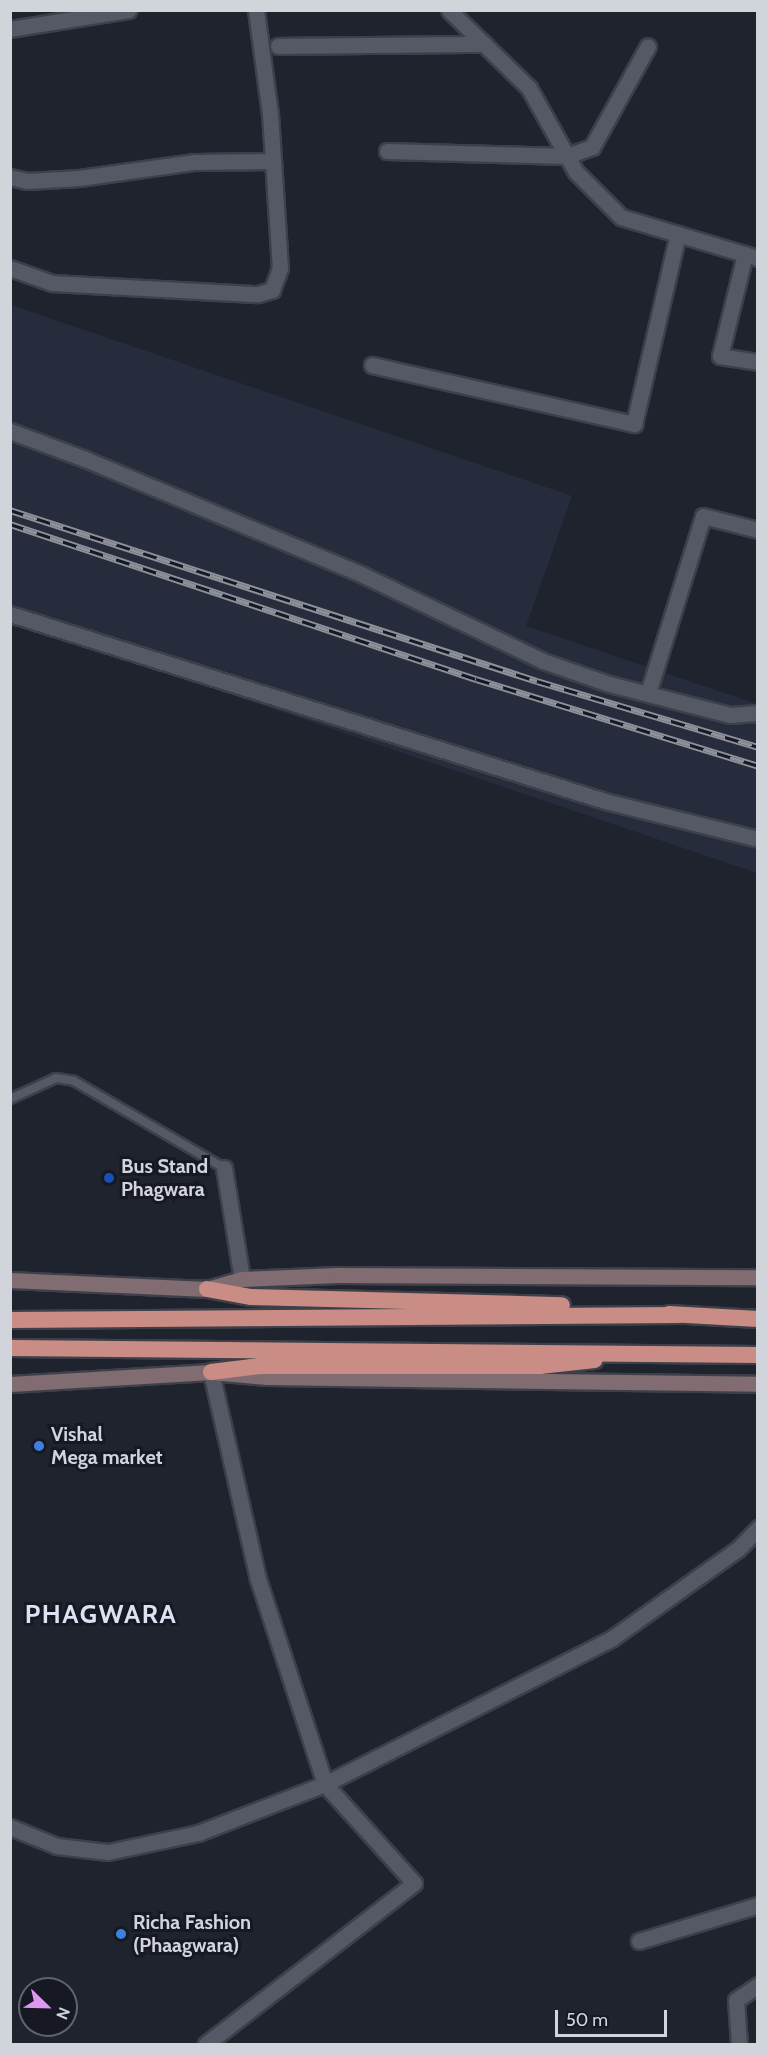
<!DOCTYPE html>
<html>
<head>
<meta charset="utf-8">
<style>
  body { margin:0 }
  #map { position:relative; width:768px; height:2055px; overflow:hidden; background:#1f232e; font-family:Cabin,sans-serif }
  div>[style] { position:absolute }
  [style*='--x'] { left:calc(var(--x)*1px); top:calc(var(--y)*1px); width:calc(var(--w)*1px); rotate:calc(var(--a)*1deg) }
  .built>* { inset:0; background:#272c3d }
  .roads { filter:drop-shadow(2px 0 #3d4049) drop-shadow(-2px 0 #3d4049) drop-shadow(0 2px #3d4049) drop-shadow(0 -2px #3d4049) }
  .service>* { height:8px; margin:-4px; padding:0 4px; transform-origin:4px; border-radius:4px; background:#555966 }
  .minor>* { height:15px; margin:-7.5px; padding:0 7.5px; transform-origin:7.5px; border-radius:7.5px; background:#555966 }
  .tertiary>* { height:15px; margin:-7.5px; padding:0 7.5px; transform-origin:7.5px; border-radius:7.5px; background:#555966 }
  .secondary>* { height:15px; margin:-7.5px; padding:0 7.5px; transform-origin:7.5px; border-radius:7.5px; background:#816c72 }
  .trunk>* { height:16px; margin:-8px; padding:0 8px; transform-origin:8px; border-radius:8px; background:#ca8d86 }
  .rail>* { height:7px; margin-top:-3.5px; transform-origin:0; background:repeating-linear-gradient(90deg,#161924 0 14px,#8e919a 0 28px); box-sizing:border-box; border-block:2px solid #8e919a }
  .dots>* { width:16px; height:16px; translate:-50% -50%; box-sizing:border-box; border:3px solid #161924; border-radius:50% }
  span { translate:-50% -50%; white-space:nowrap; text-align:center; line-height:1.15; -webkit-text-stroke:6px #161924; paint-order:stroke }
  .poi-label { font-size:20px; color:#d2d4dc; font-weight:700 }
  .left { translate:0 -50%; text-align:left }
  .district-label { font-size:26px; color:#dde2f2; font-weight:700; letter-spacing:1.5px }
  .frame { position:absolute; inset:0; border:12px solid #d2d4dc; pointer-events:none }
  .north { position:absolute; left:18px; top:1977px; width:60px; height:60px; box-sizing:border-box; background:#161924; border:2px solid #61646e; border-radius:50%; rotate:113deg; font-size:16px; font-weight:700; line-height:24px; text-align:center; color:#d2d4dc }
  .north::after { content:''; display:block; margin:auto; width:21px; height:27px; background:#df98f2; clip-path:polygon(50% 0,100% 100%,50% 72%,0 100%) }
  .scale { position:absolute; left:555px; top:2010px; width:112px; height:27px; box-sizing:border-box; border:3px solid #d2d4dc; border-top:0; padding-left:8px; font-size:18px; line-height:21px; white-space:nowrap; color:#d2d4dc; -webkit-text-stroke:4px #161924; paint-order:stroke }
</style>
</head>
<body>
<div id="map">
  <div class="built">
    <div style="clip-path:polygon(11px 305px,572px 496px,526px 626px,757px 704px,757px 873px,11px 620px)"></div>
  </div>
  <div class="roads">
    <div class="service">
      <div style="--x:10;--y:1099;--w:51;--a:-24.5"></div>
      <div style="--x:56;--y:1078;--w:18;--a:9"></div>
      <div style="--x:74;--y:1081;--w:173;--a:30.1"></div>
    </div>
    <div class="minor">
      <div style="--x:10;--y:29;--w:120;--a:-9.1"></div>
      <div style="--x:278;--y:46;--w:206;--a:-0.6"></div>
      <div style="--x:387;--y:151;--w:180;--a:1.6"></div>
      <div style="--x:567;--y:156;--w:27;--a:-20"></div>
      <div style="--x:592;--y:147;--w:115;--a:-61"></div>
      <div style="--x:10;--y:177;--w:17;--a:13"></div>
      <div style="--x:27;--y:181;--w:52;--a:-3.3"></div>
      <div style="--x:79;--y:178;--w:117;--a:-7.9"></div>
      <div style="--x:195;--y:162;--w:78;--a:-0.7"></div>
      <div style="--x:745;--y:254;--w:105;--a:103.8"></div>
      <div style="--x:720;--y:356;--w:38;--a:9"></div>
      <div style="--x:10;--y:268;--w:45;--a:19.7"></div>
      <div style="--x:52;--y:283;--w:206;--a:3.1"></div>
      <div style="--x:258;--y:294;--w:15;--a:-16"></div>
      <div style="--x:272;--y:290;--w:23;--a:-70"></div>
      <div style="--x:280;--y:268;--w:154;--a:-93.7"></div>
      <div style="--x:270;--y:114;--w:105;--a:-97.7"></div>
      <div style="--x:372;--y:365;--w:269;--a:12.7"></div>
      <div style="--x:634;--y:424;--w:195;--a:-77"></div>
      <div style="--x:10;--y:431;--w:80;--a:20.5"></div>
      <div style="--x:85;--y:459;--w:301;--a:22.6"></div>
      <div style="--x:363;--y:575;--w:199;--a:25.5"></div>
      <div style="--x:543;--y:661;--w:70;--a:19.2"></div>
      <div style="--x:609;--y:684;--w:125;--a:14.4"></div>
      <div style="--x:730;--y:715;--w:28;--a:-4"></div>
      <div style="--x:10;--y:614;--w:624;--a:17.45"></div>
      <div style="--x:605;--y:801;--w:158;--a:13.9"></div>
      <div style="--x:648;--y:693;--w:185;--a:-72.7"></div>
      <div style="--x:703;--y:516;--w:57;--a:14.3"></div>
      <div style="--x:224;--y:1168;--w:112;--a:80.8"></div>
      <div style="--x:639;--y:1941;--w:124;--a:-16.8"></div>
      <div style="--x:206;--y:2044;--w:263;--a:-37.7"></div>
      <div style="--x:414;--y:1883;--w:133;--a:-132"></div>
      <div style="--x:325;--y:1784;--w:216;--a:-108.1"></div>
      <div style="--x:258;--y:1579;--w:212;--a:-102.8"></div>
      <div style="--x:739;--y:2044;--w:44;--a:-93.9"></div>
      <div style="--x:736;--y:2000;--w:27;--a:-34"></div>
    </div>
    <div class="tertiary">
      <div style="--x:449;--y:10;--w:112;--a:44.3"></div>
      <div style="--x:529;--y:88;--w:96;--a:60.8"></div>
      <div style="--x:576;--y:172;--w:64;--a:45"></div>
      <div style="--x:621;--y:217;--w:143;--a:16.7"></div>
      <div style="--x:10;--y:1827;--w:51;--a:22"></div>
      <div style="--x:57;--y:1846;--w:51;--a:6.7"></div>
      <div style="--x:108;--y:1852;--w:92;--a:-11.9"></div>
      <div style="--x:198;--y:1833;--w:136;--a:-21.1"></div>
      <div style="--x:325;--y:1784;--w:321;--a:-26.9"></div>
      <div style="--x:611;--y:1639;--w:157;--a:-35.4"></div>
      <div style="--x:739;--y:1548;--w:28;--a:-46"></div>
    </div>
    <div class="secondary">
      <div style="--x:10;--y:1280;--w:197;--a:2.6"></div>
      <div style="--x:207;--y:1289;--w:36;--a:-16"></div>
      <div style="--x:242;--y:1279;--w:95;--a:-2.4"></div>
      <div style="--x:337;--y:1275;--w:421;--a:0.3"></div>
      <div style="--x:10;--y:1384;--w:201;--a:-3.4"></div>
      <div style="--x:211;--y:1372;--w:56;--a:5.1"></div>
      <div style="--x:267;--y:1377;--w:491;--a:0.8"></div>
    </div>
    <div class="trunk">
      <div style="--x:207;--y:1289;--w:45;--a:10.3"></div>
      <div style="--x:251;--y:1297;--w:311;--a:1.5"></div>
      <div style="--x:669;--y:1314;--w:89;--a:3.2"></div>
      <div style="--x:10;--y:1320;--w:669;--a:-0.43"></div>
      <div style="--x:10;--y:1348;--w:748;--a:0.54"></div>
      <div style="--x:211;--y:1372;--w:49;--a:-7"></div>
      <div style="--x:260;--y:1366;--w:280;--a:0"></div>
      <div style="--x:540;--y:1366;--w:55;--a:-6.2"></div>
    </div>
  </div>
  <div class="rail">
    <div style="--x:10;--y:510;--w:554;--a:17.98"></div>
    <div style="--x:537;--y:681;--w:231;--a:16.6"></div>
    <div style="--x:10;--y:524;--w:491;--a:18.4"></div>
    <div style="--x:476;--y:679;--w:295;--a:17.1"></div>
  </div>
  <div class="dots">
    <div style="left:109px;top:1178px;background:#1a4fb4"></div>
    <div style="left:39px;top:1446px;background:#3f7fe0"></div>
    <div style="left:121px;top:1934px;background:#3f7fe0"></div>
  </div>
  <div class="poi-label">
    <span class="left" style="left:121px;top:1178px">Bus Stand<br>Phagwara</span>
    <span class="left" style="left:51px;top:1446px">Vishal<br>Mega market</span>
    <span class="left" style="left:133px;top:1934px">Richa Fashion<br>(Phaagwara)</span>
  </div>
  <div class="district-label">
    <span style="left:101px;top:1615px">PHAGWARA</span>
  </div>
  <div class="frame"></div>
  <div class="north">N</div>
  <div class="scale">50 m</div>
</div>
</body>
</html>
